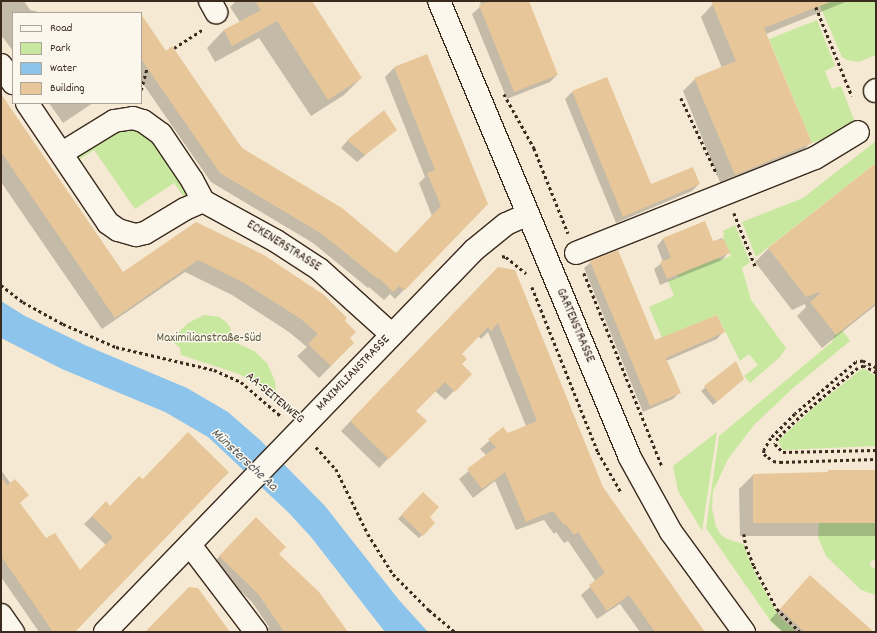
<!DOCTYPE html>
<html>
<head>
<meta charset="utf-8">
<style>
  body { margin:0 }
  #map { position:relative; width:877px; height:633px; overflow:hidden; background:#f5e9d3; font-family:Dekko,sans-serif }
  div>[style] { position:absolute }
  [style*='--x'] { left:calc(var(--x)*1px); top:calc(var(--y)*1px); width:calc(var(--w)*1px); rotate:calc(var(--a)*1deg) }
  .green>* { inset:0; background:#c8e8a0 }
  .water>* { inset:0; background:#8cc4eb }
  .shadow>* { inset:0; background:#0003 }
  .building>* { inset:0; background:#e7c799 }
  .path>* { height:2.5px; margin-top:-1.25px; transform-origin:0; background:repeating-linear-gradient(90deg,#3b2a1e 0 3px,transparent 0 6px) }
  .roads { filter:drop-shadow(1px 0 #3b2a1e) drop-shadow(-1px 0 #3b2a1e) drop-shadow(0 1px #3b2a1e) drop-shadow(0 -1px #3b2a1e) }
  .minor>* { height:22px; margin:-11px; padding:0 11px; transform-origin:11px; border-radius:11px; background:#fbf7ec }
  span { translate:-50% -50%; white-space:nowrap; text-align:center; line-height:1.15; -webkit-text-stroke:3px #fbf7ec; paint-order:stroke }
  .street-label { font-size:13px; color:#3b2a1e }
  .park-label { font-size:13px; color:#5e5a3e }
  .water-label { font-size:14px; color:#53585c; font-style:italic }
  .frame { position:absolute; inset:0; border:2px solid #3b2a1e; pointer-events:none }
  .legend { position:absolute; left:12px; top:12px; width:130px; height:92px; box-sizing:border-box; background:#fbf7ec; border:1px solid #aea59a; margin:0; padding:5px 7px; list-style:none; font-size:12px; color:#3b2a1e }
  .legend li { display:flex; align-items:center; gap:8px; height:20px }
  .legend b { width:20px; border:1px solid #aea59a }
</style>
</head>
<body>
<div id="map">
  <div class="green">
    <div style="clip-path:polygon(832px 1px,876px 1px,876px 55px,859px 62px,847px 60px,842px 57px,820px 6px)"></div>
    <div style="clip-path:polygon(817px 20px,835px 66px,825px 71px,832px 89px,841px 86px,856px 125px,825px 144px,818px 141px,812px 143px,769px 39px)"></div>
    <div style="clip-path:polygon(127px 125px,150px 135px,191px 193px,184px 197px,174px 183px,135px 209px,94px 150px,77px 161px,73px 155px)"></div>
    <div style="clip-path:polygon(876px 141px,876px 163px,756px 257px,742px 222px,803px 198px)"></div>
    <div style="clip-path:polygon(735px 225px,750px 262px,742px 268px,751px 300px,786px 348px,780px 357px,750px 383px,744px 376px,758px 365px,749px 354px,740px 361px,717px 315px,662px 338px,649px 307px,674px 296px,668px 281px,679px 277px,677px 274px,719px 258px,720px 260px,731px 256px,723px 237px,724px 234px,723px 231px)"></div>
    <div style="clip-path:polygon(204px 315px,219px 317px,226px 322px,230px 327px,234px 342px,254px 351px,267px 363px,275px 381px,277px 403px,256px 385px,239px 374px,181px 355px,180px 348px,171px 340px,188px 323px)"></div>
    <div style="clip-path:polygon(842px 330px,850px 341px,793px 388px,754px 425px,728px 459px,713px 491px,712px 508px,716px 527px,721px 535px,727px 539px,743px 544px,754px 571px,773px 606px,780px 617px,797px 632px,783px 632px,772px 623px,706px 528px,719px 436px,832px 342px,835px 335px)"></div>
    <div style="clip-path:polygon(863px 368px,876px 376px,876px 446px,783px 450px,778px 441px,813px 408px)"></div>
    <div style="clip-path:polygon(717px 432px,712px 464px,702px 531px,678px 491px,673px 466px)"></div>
    <div style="clip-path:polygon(819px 522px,876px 523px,876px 561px,872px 560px,870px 563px,871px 567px,876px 569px,876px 595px,861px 590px,826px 556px,818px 537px)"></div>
  </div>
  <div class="water">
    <div style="clip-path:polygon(1px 301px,25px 316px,87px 346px,187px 388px,228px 412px,260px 440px,325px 506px,399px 600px,428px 632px,385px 632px,311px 537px,289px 513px,208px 437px,165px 412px,62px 369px,1px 338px)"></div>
  </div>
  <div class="shadow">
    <div style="clip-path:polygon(1px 1px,24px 1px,30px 10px,42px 13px,13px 13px,13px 51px,1px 35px)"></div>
    <div style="clip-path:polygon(236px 1px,311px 1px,361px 78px,344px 95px,311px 116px,259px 38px,215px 62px,207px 48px,224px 30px,240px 22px,230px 7px)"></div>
    <div style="clip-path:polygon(480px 1px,528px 1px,557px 75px,550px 82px,507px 99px,472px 14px,481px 6px)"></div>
    <div style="clip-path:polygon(721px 1px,848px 1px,766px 34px,810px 143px,798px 156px,722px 187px,683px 91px,695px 79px,722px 68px,701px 17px,713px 4px)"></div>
    <div style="clip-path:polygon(141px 30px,166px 52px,242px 148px,396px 254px,432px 216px,419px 183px,425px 177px,385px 77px,394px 68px,427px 55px,487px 204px,395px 299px,390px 294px,384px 300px,369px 287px,368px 288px,313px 243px,211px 182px,141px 81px)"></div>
    <div style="clip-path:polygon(572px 92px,650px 186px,699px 184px,692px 191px,616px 223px,565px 99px)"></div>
    <div style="clip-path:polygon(1px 95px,123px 273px,196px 223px,343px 321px,348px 338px,331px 366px,319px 378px,297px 356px,307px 347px,289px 332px,232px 295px,185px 272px,102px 329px,1px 182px)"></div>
    <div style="clip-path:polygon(49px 103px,93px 103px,63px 123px)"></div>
    <div style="clip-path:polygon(395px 130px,357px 162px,341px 148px,348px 140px)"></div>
    <div style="clip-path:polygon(876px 165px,876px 305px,822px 348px,797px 316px,806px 307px,805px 304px,792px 310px,755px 262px,768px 249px)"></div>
    <div style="clip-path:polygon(704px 222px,712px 242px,722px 238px,728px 253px,722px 260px,660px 285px,654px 269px,663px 262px,657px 246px,663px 239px)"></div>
    <div style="clip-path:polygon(591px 262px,654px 342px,723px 332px,717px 339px,666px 361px,680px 392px,673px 399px,643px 412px,584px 268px)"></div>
    <div style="clip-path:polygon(489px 277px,602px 488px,703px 632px,640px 632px,620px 604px,597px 619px,581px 595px,596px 582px,568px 541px,564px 543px,556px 532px,554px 534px,544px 520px,516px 530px,495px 481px,473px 498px,459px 479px,487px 456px,480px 449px,503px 429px,507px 434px,526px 426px,488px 332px,481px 339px,478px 336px,460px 354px,461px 364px,471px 374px,445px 400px,435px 391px,415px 411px,425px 421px,379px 468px,341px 431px)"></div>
    <div style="clip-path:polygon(736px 362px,739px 382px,713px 405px,701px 391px)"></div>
    <div style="clip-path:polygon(1px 470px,11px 484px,19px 503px,46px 540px,80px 572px,106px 545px,84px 524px,106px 503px,110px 507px,139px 477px,73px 632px,39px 632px,1px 577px)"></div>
    <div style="clip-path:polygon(876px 470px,876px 536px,740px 536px,739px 489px,753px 475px,826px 474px,828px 471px)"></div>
    <div style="clip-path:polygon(423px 494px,428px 517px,434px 523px,419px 538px,398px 519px)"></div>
    <div style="clip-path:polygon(256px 519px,278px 554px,347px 632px,264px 632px,269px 627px,252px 602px,212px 564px)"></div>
    <div style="clip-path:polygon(810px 577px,872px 632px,783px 632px,770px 620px)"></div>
  </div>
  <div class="building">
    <div style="clip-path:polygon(255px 1px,312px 1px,362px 78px,328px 100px,277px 21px,232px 46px,224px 30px,261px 10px)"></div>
    <div style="clip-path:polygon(490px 1px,529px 1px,558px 75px,514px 92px,479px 5px)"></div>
    <div style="clip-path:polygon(711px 1px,830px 2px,764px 28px,812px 143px,735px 175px,694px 78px,736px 61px)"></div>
    <div style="clip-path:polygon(141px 14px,166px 51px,172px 46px,242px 148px,342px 208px,396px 253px,441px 206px,427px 173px,435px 170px,394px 67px,427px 54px,488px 204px,405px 290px,399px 286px,393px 292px,379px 278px,378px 279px,322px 234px,220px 173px,141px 59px)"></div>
    <div style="clip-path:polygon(607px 77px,651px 184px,693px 167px,700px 184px,623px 217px,572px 91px)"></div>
    <div style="clip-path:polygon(1px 94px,123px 272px,196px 222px,264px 255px,324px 295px,347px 318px,345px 321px,356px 332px,350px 338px,354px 343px,331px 366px,308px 344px,318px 334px,301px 319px,244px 283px,198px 260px,115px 318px,1px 152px)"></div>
    <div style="clip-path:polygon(384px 110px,397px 130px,365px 155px,347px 140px)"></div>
    <div style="clip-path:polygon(876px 163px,876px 303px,836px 335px,810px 302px,820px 294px,819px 292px,806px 297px,768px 248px)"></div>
    <div style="clip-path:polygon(705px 221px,713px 241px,724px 239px,730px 253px,667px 279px,660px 262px,671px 258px,663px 238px)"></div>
    <div style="clip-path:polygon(618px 250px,655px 340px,717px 315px,725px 332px,666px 358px,681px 393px,650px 406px,590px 261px)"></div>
    <div style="clip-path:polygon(498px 267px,515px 270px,603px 487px,705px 632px,655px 632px,629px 595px,607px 611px,589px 585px,605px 573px,578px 532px,574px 535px,566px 524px,564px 525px,553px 511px,526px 522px,505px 472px,482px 489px,467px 469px,496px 447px,488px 439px,503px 427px,508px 433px,537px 421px,498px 323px,491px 331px,488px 327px,462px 354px,467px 359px,462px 364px,472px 374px,455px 392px,445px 382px,416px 411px,427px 421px,389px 459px,350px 421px)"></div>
    <div style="clip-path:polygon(736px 361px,744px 379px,717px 402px,704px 386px)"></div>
    <div style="clip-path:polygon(188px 432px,229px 472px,75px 632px,53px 632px,1px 556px,1px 476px,7px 485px,15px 479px,29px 495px,20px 503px,46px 538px,55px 533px,80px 570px,113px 537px,92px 516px,106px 501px,110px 506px,139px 476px,143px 479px)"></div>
    <div style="clip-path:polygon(828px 470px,876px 470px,876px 523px,753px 523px,753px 474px,828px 472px)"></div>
    <div style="clip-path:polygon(423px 492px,439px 507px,430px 517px,435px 523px,423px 536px,401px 515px)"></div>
    <div style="clip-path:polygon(256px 517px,286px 547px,279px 554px,319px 592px,348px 632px,284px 632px,259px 595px,219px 556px)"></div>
    <div style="clip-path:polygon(810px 575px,822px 586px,874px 632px,805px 632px,780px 609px)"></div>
    <div style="clip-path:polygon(189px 587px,198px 588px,230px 632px,145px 632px)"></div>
  </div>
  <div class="path">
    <div style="--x:816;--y:7;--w:96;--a:68"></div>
    <div style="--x:174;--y:48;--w:35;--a:-33"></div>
    <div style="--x:141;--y:90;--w:23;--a:-75"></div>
    <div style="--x:504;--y:94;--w:62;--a:60.9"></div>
    <div style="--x:534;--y:148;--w:92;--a:68.2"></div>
    <div style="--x:681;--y:98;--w:84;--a:64.7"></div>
    <div style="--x:734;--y:213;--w:59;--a:68.2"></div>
    <div style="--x:502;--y:256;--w:4;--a:14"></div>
    <div style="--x:506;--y:257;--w:26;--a:39"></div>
    <div style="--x:584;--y:273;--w:208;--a:68"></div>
    <div style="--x:1;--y:285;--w:28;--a:38"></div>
    <div style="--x:23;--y:302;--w:46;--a:28.8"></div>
    <div style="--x:63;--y:324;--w:58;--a:23.5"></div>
    <div style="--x:116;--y:347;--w:101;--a:13.2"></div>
    <div style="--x:214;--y:370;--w:30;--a:24"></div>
    <div style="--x:241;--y:382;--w:54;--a:40.5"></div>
    <div style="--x:532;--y:287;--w:178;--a:68.2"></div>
    <div style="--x:598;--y:452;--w:46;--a:60.1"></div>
    <div style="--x:876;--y:368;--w:15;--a:-152"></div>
    <div style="--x:863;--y:361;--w:7;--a:172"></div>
    <div style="--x:856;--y:362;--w:80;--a:139.6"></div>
    <div style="--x:795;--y:414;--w:34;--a:135"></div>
    <div style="--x:771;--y:438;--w:14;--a:120"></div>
    <div style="--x:764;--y:450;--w:4;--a:90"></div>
    <div style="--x:764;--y:454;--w:5;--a:37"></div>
    <div style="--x:768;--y:457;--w:6;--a:39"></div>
    <div style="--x:773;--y:461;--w:7;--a:8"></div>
    <div style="--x:780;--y:462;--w:96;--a:-1.8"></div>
    <div style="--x:876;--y:373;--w:14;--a:-150"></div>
    <div style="--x:864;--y:366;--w:6;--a:162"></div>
    <div style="--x:858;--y:368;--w:72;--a:140.1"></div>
    <div style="--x:803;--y:414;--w:35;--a:136"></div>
    <div style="--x:778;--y:438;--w:7;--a:117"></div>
    <div style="--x:775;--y:444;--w:11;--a:45"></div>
    <div style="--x:783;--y:452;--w:93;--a:-1.2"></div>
    <div style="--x:316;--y:447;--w:30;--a:48"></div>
    <div style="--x:336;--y:469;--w:72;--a:63.8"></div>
    <div style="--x:368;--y:534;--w:47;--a:58"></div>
    <div style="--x:393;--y:574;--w:51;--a:45"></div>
    <div style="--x:429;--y:610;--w:34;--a:40"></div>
    <div style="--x:744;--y:534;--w:12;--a:81"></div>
    <div style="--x:746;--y:546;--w:22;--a:68"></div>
    <div style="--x:754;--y:566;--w:49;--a:61.9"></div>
    <div style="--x:777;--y:609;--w:33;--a:45"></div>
  </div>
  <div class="roads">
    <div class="minor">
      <div style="--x:210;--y:1;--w:13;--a:61"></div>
      <div style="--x:439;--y:1;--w:493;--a:67.3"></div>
      <div style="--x:629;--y:456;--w:87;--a:61.1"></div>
      <div style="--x:671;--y:532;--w:124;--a:53.9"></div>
      <div style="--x:1;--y:65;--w:22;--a:56"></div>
      <div style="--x:875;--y:91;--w:1;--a:-45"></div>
      <div style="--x:27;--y:103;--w:145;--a:56"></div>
      <div style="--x:108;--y:223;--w:12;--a:35"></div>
      <div style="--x:118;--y:230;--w:19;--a:16"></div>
      <div style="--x:136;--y:235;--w:9;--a:-13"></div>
      <div style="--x:145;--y:233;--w:47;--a:-31"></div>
      <div style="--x:185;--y:209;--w:20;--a:-24"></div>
      <div style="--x:203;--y:201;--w:83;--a:28.7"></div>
      <div style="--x:276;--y:241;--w:51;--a:33.1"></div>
      <div style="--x:319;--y:269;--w:98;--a:42.1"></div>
      <div style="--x:62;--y:153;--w:61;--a:-31.6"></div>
      <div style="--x:114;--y:121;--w:19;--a:-9"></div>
      <div style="--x:133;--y:118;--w:10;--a:17"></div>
      <div style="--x:143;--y:121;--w:22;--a:36"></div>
      <div style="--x:161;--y:134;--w:55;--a:56"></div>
      <div style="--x:192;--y:180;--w:24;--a:62"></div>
      <div style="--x:576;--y:253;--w:257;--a:-21.7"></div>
      <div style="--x:815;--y:158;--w:50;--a:-31.2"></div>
      <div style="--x:190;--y:545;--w:109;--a:52.8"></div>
      <div style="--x:1;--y:615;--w:21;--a:55"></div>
      <div style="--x:105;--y:632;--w:531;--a:-45.99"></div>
      <div style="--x:474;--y:250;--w:41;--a:-39.1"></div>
      <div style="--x:506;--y:224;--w:24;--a:-24"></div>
    </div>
  </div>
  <div class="street-label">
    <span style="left:283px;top:247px;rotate:32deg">ECKENERSTRASSE</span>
    <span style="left:574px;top:326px;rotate:67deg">GARTENSTRASSE</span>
    <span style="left:354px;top:374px;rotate:-46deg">MAXIMILIANSTRASSE</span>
    <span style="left:274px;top:399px;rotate:40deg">AA-SEITENWEG</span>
  </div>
  <div class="park-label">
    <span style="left:209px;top:339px">Maximilianstraße-Süd</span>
  </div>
  <div class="water-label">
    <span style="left:244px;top:460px;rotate:43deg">Münstersche Aa</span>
  </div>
  <div class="frame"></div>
  <ul class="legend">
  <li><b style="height:5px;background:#fbf7ec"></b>Road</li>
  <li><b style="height:11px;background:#c8e8a0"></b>Park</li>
  <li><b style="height:11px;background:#8cc4eb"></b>Water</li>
  <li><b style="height:11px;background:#e7c799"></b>Building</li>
  </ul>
</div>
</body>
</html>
